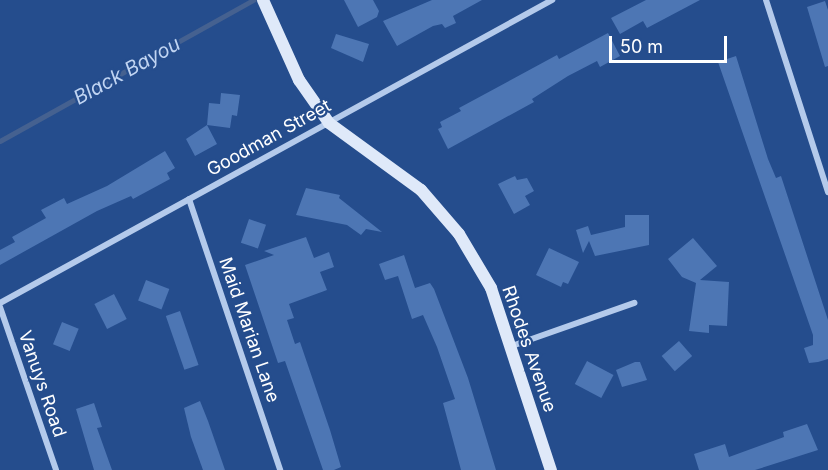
<!DOCTYPE html>
<html>
<head>
<meta charset="utf-8">
<style>
  body { margin:0 }
  #map { position:relative; width:828px; height:470px; overflow:hidden; background:#254d8d; font-family:Inter,sans-serif }
  div>[style] { position:absolute }
  [style*='--x'] { left:calc(var(--x)*1px); top:calc(var(--y)*1px); width:calc(var(--w)*1px); rotate:calc(var(--a)*1deg) }
  .stream>* { height:4.5px; margin:-2.25px; padding:0 2.25px; transform-origin:2.25px; border-radius:2.25px; background:#456190 }
  .building>* { inset:0; background:#4d76b4; transform-origin:0 0 }
  .minor>* { height:6px; margin:-3px; padding:0 3px; transform-origin:3px; border-radius:3px; background:#b4caeb }
  .secondary>* { height:12px; margin:-6px; padding:0 6px; transform-origin:6px; border-radius:6px; background:#dfe9f9 }
  span { translate:-50% -50%; white-space:nowrap; text-align:center; line-height:1.15; -webkit-text-stroke:4.5px #254d8d; paint-order:stroke }
  .street-label { font-size:18px; color:#fff }
  .water-label { font-size:20px; color:#c0d4f2; font-style:italic }
  .scale { position:absolute; left:609px; top:36px; width:118px; height:27px; box-sizing:border-box; border:3px solid #fff; border-top:0; padding-left:8px; font-size:18px; line-height:21px; white-space:nowrap; color:#fff; -webkit-text-stroke:4px #254d8d; paint-order:stroke }
</style>
</head>
<body>
<div id="map">
  <div class="stream">
    <div style="--x:0;--y:141;--w:290;--a:-29.1"></div>
  </div>
  <div class="building">
    <div style="clip-path:polygon(344px 0,373px 0,379px 11px,377px 17px,358px 27px)"></div>
    <div style="clip-path:polygon(432px 0,482px 0,453px 16px,456px 23px,445px 28px,442px 24px,433px 26px,397px 46px,383px 21px)"></div>
    <div style="clip-path:polygon(646px 0,700px 0,647px 28px,643px 21px,620px 34px,611px 18px)"></div>
    <div style="clip-path:polygon(825px 1px,828px 10px,828px 66px,825px 67px,807px 7px)"></div>
    <div style="clip-path:polygon(608px 33px,620px 56px,600px 67px,597px 61px,568px 76px,532px 99px,534px 102px,448px 149px,438px 129px,442px 127px,440px 122px,461px 111px,459px 108px,557px 55px,559px 59px)"></div>
    <div style="clip-path:polygon(336px 34px,369px 44px,363px 62px,331px 48px)"></div>
    <div style="clip-path:polygon(736px 56px,768px 159px,776px 178px,781px 176px,828px 320px,828px 359px,818px 362px,809px 363px,804px 348px,813px 345px,813px 335px,718px 62px)"></div>
    <div style="clip-path:polygon(221px 93px,240px 95px,237px 116px,232px 115px,230px 128px,207px 125px,217px 144px,195px 156px,186px 139px,207px 125px,209px 103px,220px 104px)"></div>
    <div style="clip-path:polygon(165px 151px,175px 168px,167px 173px,170px 179px,133px 199px,131px 196px,97px 211px,0 265px,0 250px,15px 242px,12px 237px,46px 218px,41px 210px,64px 198px,67px 204px,107px 186px)"></div>
    <div style="clip-path:polygon(515px 176px,517px 180px,527px 178px,534px 191px,525px 196px,530px 205px,514px 214px,498px 184px)"></div>
    <div style="clip-path:polygon(306px 188px,340px 195px,339px 198px,382px 232px,366px 229px,361px 235px,347px 225px,296px 215px)"></div>
    <div style="clip-path:polygon(625px 215px,649px 215px,649px 245px,595px 256px,589px 241px,583px 253px,576px 230px,588px 226px,591px 235px,625px 227px)"></div>
    <div style="left:249px;top:219px;width:18px;height:25px;rotate:19deg"></div>
    <div style="clip-path:polygon(306px 237px,314px 258px,329px 252px,334px 267px,320px 272px,327px 290px,289px 304px,294px 318px,287px 320px,295px 344px,300px 342px,330px 430px,341px 467px,334px 470px,323px 470px,285px 361px,278px 363px,245px 265px,274px 255px,264px 251px)"></div>
    <div style="clip-path:polygon(693px 238px,717px 266px,700px 280px,729px 282px,727px 326px,709px 325px,709px 333px,689px 331px,696px 283px,682px 277px,668px 259px)"></div>
    <div style="clip-path:polygon(549px 248px,579px 262px,568px 284px,563px 282px,561px 287px,536px 275px)"></div>
    <div style="clip-path:polygon(404px 255px,415px 288px,430px 283px,434px 289px,468px 378px,496px 470px,461px 470px,443px 403px,455px 399px,437px 347px,423px 315px,412px 319px,398px 276px,385px 280px,379px 264px)"></div>
    <div style="left:146px;top:280px;width:25px;height:22px;rotate:21deg"></div>
    <div style="left:114px;top:294px;width:28px;height:22px;rotate:63deg"></div>
    <div style="left:180px;top:311px;width:57px;height:15px;rotate:71deg"></div>
    <div style="left:62px;top:322px;width:18px;height:24px;rotate:22deg"></div>
    <div style="left:679px;top:341px;width:20px;height:23px;rotate:49deg"></div>
    <div style="left:587px;top:361px;width:30px;height:26px;rotate:28deg"></div>
    <div style="clip-path:polygon(635px 362px,640px 362px,647px 380px,622px 387px,616px 370px)"></div>
    <div style="clip-path:polygon(200px 401px,208px 421px,225px 470px,203px 470px,191px 437px,184px 408px)"></div>
    <div style="clip-path:polygon(94px 403px,102px 427px,97px 428px,112px 470px,94px 470px,76px 409px)"></div>
    <div style="clip-path:polygon(807px 424px,818px 450px,755px 470px,699px 470px,694px 454px,725px 444px,729px 457px,784px 437px,783px 432px)"></div>
  </div>
  <div class="minor">
    <div style="--x:766;--y:0;--w:202;--a:72.1"></div>
    <div style="--x:189;--y:199;--w:286;--a:71.4"></div>
    <div style="--x:0;--y:303;--w:630;--a:-28.76"></div>
    <div style="--x:0;--y:307;--w:172;--a:71"></div>
    <div style="--x:509;--y:347;--w:133;--a:-19.4"></div>
  </div>
  <div class="secondary">
    <div style="--x:263;--y:0;--w:88;--a:65.8"></div>
    <div style="--x:299;--y:80;--w:52;--a:55.1"></div>
    <div style="--x:329;--y:123;--w:114;--a:36.1"></div>
    <div style="--x:421;--y:190;--w:58;--a:49.2"></div>
    <div style="--x:459;--y:234;--w:63;--a:59.3"></div>
    <div style="--x:491;--y:288;--w:192;--a:71.8"></div>
  </div>
  <div class="street-label">
    <span style="left:269px;top:138px;rotate:-29deg">Goodman Street</span>
    <span style="left:249px;top:330px;rotate:71deg">Maid Marian Lane</span>
    <span style="left:529px;top:349px;rotate:71deg">Rhodes Avenue</span>
    <span style="left:42px;top:384px;rotate:71deg">Vanuys Road</span>
  </div>
  <div class="water-label">
    <span style="left:127px;top:71px;rotate:-29deg">Black Bayou</span>
  </div>
  <div class="scale">50 m</div>
</div>
</body>
</html>
